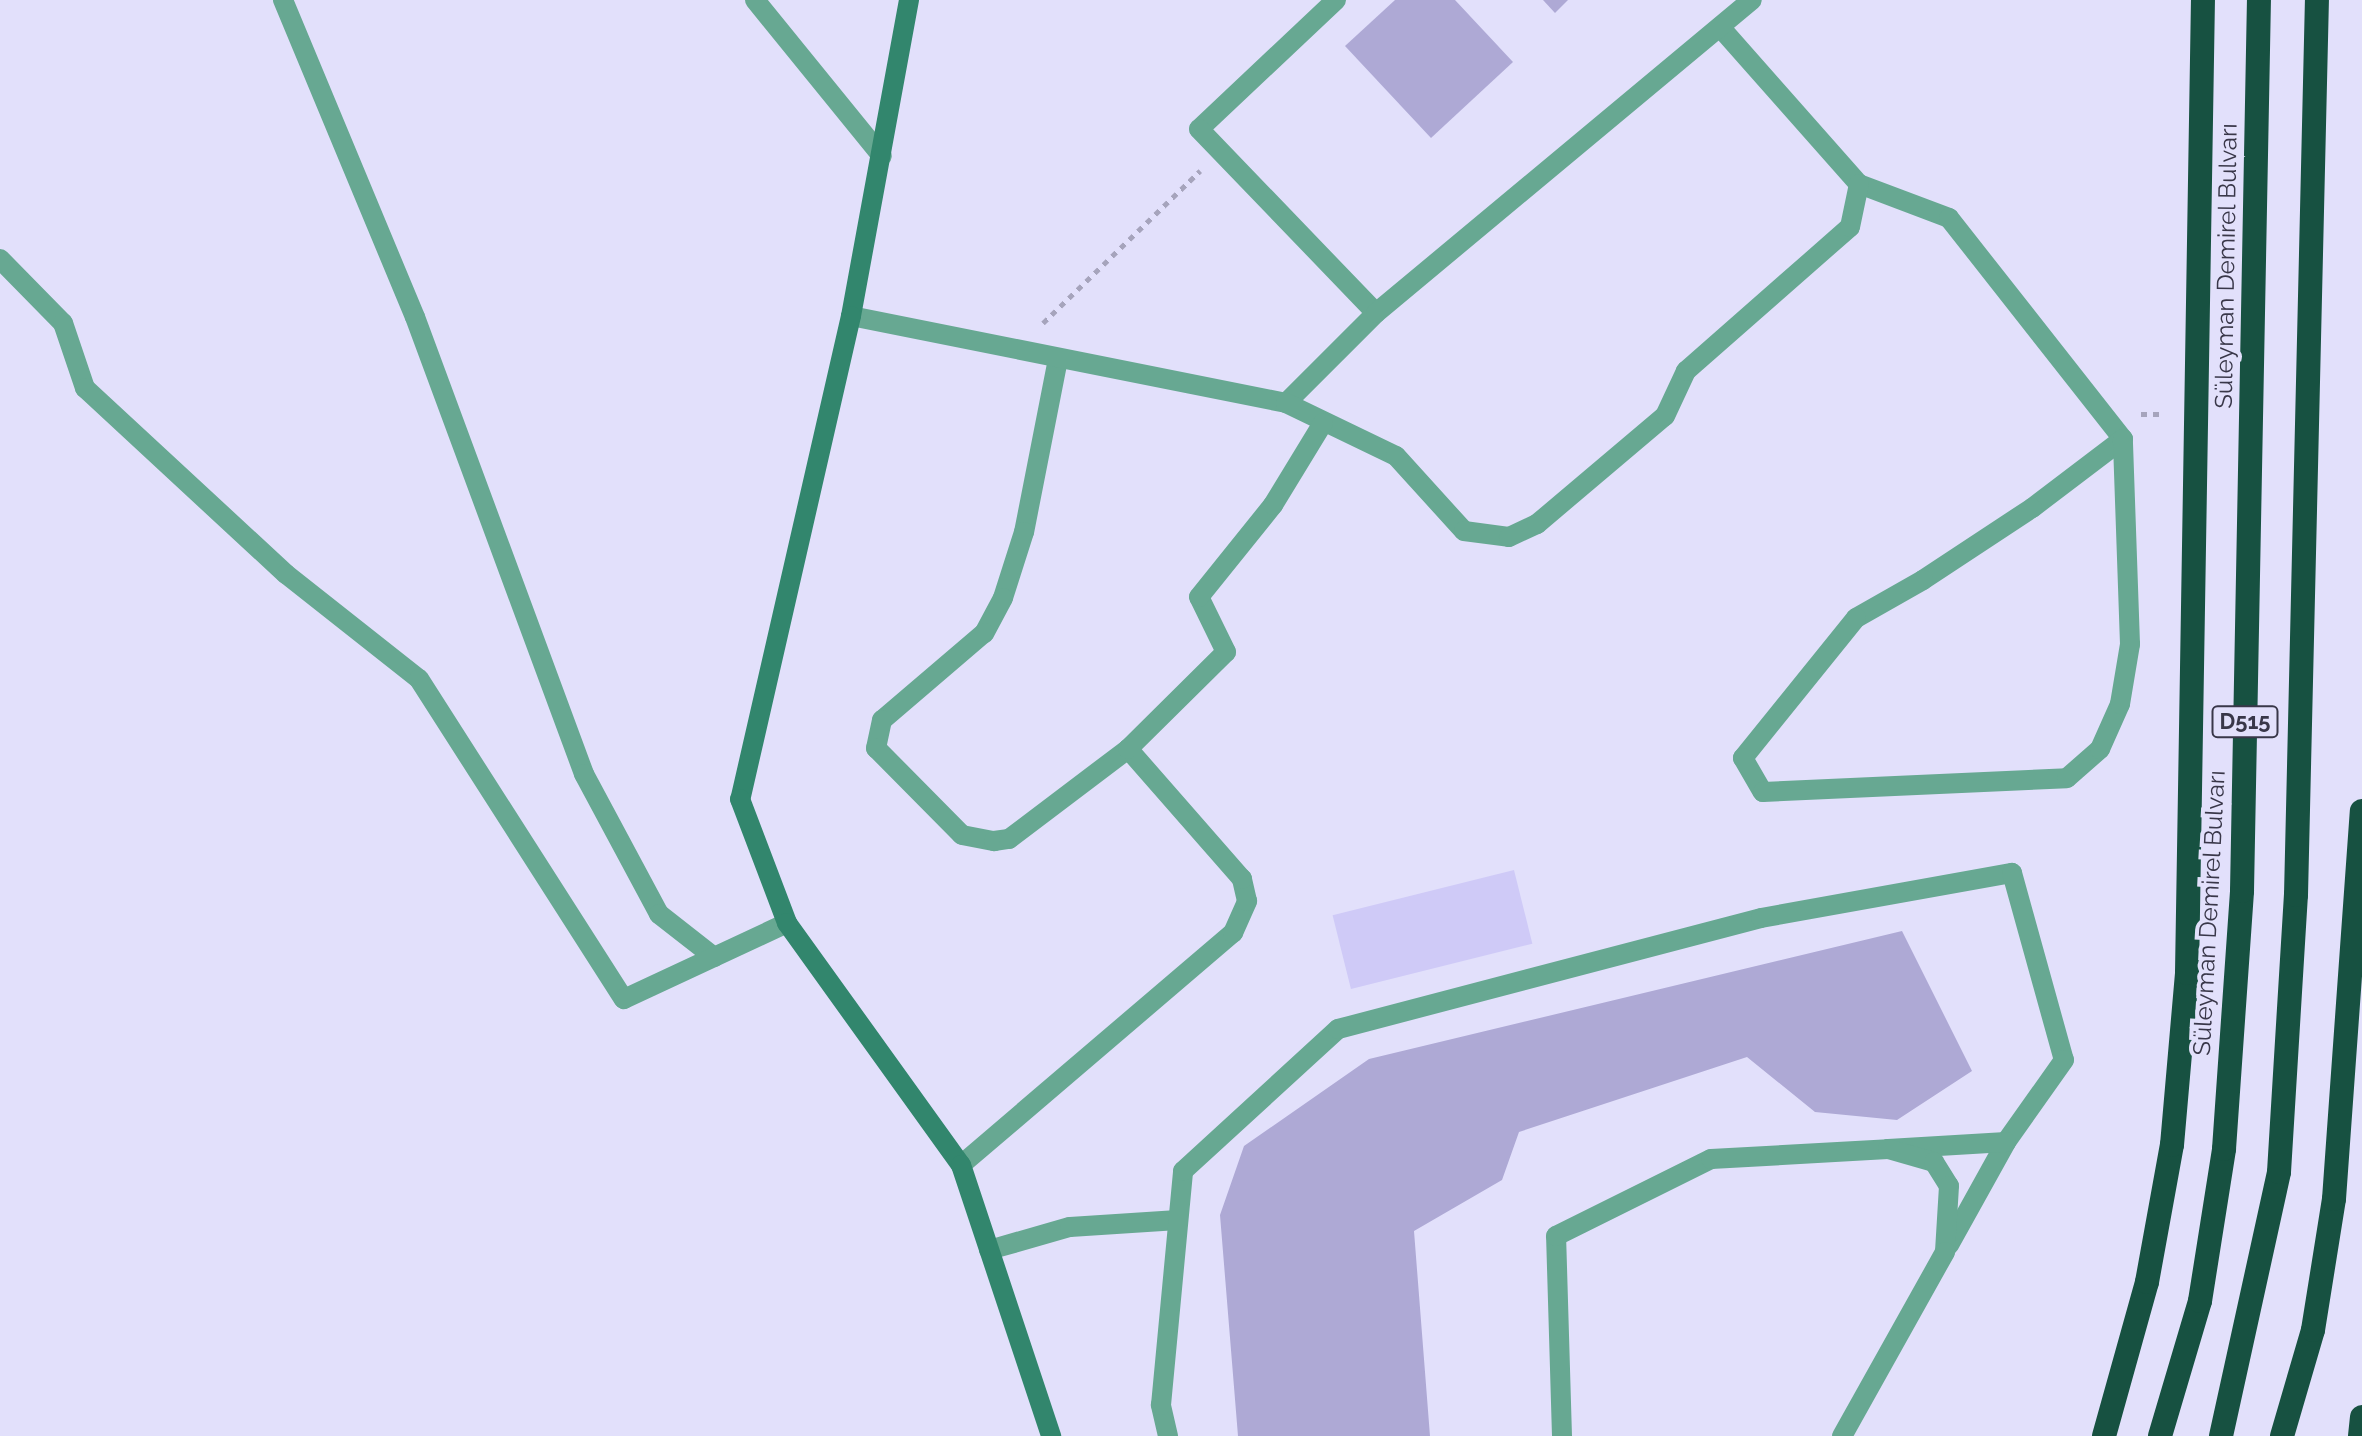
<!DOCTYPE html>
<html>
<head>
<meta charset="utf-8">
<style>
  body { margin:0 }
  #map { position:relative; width:2362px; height:1436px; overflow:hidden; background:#e2e0fb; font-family:Raleway,sans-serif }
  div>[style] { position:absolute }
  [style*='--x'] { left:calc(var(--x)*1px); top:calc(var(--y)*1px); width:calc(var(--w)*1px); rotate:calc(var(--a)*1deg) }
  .green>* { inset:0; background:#cfcaf7; transform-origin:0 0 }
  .building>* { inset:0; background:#aea9d5 }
  .path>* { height:5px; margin-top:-2.5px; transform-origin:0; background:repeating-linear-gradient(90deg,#a6a4bc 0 6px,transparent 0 12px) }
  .lane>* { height:20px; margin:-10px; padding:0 10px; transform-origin:10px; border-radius:10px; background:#67a892 }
  .street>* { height:20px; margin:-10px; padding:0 10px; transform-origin:10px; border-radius:10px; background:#67a892 }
  .secondary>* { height:20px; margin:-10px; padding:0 10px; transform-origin:10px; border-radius:10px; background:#32866d }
  .highway>* { height:24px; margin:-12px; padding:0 12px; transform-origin:12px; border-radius:12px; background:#175141 }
  .highway-bridge>* { height:24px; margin:-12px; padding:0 12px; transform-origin:12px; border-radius:12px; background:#175141 }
  span { translate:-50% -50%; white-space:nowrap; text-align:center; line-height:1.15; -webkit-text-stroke:8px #e2e0fb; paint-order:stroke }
  .shield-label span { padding:2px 6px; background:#e2e0fb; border:2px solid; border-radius:6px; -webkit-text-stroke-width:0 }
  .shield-label { font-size:22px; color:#393749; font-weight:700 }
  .street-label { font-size:24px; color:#393749 }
</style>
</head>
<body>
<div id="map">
  <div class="green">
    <div style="left:1514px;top:870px;width:76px;height:187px;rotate:76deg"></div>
  </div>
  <div class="building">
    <div style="clip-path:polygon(1395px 0,1455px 0,1513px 62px,1431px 138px,1345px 46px)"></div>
    <div style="clip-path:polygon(1543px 0,1568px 0,1555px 13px)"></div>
    <div style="clip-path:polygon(1902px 931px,1972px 1071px,1897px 1120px,1815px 1112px,1747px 1057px,1519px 1132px,1502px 1180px,1414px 1231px,1430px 1436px,1238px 1436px,1220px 1215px,1244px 1146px,1369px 1059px)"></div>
  </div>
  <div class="path">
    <div style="--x:1043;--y:323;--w:219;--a:-44.1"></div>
    <div style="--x:2141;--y:414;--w:22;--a:0"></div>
  </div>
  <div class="lane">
    <div style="--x:1058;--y:359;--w:176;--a:101.1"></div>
    <div style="--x:1024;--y:532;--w:69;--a:107.7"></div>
    <div style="--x:1003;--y:598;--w:40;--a:118"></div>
    <div style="--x:984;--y:633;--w:134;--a:139.5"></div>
    <div style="--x:882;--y:720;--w:29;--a:102"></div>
    <div style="--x:876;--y:748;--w:122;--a:45.3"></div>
    <div style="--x:962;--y:835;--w:33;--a:11"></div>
    <div style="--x:994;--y:841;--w:15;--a:-8"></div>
    <div style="--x:1009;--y:839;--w:149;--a:-37.1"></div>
    <div style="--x:1949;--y:1245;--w:118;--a:-61"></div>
    <div style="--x:989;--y:1250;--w:84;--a:-15.9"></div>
    <div style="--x:1070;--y:1227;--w:108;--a:-3.7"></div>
    <div style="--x:1168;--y:1436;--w:32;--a:-103"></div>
    <div style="--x:1161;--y:1405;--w:235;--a:-84.6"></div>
    <div style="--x:1183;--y:1171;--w:210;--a:-42.5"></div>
    <div style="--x:1338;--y:1029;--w:437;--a:-14.7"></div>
    <div style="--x:1761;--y:918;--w:255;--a:-10.2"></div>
    <div style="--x:2012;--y:873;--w:194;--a:74.5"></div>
    <div style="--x:2064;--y:1060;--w:100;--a:125.3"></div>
    <div style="--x:2006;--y:1142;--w:118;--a:176.6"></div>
    <div style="--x:1562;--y:1436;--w:200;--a:-91.7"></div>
    <div style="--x:1556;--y:1236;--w:173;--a:-26.4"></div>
    <div style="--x:1711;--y:1159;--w:177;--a:-3.2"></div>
    <div style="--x:1888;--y:1149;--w:48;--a:15.8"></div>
    <div style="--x:1934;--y:1162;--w:28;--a:58"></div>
    <div style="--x:1949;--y:1186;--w:66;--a:93.5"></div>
    <div style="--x:1945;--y:1252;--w:211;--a:119.2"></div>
  </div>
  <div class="street">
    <div style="--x:283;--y:0;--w:343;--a:67.4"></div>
    <div style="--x:415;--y:317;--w:487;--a:69.7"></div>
    <div style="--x:584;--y:774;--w:159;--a:61.8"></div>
    <div style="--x:659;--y:914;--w:70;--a:38"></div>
    <div style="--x:755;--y:0;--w:201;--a:50.9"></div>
    <div style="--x:1336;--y:0;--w:188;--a:136.7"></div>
    <div style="--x:1199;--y:129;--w:255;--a:46.1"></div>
    <div style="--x:1720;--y:27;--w:210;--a:48.5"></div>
    <div style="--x:1859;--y:184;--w:96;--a:20.7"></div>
    <div style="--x:1949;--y:218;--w:281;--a:51.8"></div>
    <div style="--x:2123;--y:439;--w:114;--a:142.8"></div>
    <div style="--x:2032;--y:508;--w:131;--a:146.6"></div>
    <div style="--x:1923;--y:580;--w:77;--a:150.4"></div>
    <div style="--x:1856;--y:618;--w:180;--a:128.9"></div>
    <div style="--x:1743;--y:758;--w:39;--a:60"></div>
    <div style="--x:1763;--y:792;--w:304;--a:-2.6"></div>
    <div style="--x:2067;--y:778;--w:44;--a:-41.3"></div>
    <div style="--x:2100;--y:749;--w:49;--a:-66"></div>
    <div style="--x:2120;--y:704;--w:61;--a:-80.5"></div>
    <div style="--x:2130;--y:644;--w:205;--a:-92"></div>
    <div style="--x:0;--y:259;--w:90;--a:45.5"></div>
    <div style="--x:63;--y:323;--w:69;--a:71.3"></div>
    <div style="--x:85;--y:388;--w:274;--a:42.8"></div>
    <div style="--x:286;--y:574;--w:169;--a:38.3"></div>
    <div style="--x:419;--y:679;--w:380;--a:57.4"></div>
    <div style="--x:624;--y:999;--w:180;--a:-25"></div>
    <div style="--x:851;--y:316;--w:444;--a:11.3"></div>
    <div style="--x:1286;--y:403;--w:127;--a:-45"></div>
    <div style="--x:1376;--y:313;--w:489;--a:-39.8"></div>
    <div style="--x:1286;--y:403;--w:122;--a:25.7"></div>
    <div style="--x:1396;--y:456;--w:101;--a:47.8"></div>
    <div style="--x:1464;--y:531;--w:45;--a:7.6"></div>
    <div style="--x:1509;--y:537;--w:31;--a:-25"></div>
    <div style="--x:1537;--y:524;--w:167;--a:-40.2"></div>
    <div style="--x:1665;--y:416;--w:50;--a:-65"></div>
    <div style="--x:1686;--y:371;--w:218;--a:-41.3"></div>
    <div style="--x:1850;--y:227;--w:44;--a:-78.2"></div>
    <div style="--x:961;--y:1165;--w:358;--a:-40.5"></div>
    <div style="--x:1233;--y:933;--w:35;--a:-66"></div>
    <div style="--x:1247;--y:901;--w:23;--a:-103"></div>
    <div style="--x:1242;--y:879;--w:173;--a:-131.2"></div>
    <div style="--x:1128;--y:749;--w:138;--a:-44.7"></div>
    <div style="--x:1226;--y:652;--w:61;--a:-116.1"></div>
    <div style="--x:1199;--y:597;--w:118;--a:-51.2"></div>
    <div style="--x:1273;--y:505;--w:96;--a:-58.6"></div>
  </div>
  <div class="secondary">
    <div style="--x:909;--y:0;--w:321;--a:100.4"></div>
    <div style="--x:851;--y:316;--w:496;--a:102.9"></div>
    <div style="--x:740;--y:799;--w:133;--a:69.2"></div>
    <div style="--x:787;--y:923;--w:298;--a:54.3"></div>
    <div style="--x:961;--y:1165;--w:286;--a:71.6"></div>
  </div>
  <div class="highway">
    <div style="--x:2104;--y:1436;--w:160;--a:-74.4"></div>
    <div style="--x:2147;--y:1282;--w:139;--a:-79.7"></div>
    <div style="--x:2172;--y:1145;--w:173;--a:-85"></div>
    <div style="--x:2187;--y:973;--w:973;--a:-89.06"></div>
    <div style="--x:2282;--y:1436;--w:110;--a:-73.7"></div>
    <div style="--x:2313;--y:1330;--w:133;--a:-80.9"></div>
    <div style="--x:2334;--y:1199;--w:389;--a:-85.9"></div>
    <div style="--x:2360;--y:1436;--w:19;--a:-84"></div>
  </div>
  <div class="highway-bridge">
    <div style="--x:2160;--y:1436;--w:141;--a:-73.5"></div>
    <div style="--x:2200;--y:1301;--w:154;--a:-81"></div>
    <div style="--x:2224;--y:1149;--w:259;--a:-86"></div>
    <div style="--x:2242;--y:891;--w:891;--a:-88.91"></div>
    <div style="--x:2221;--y:1436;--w:270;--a:-77.6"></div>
    <div style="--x:2279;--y:1172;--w:278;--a:-86.5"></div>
    <div style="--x:2296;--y:895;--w:895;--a:-88.66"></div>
  </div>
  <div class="shield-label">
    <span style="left:2245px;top:722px">D515</span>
  </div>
  <div class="street-label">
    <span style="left:2226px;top:266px;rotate:-89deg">Süleyman Demirel Bulvarı</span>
    <span style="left:2209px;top:913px;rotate:-87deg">Süleyman Demirel Bulvarı</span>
  </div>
</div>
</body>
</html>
